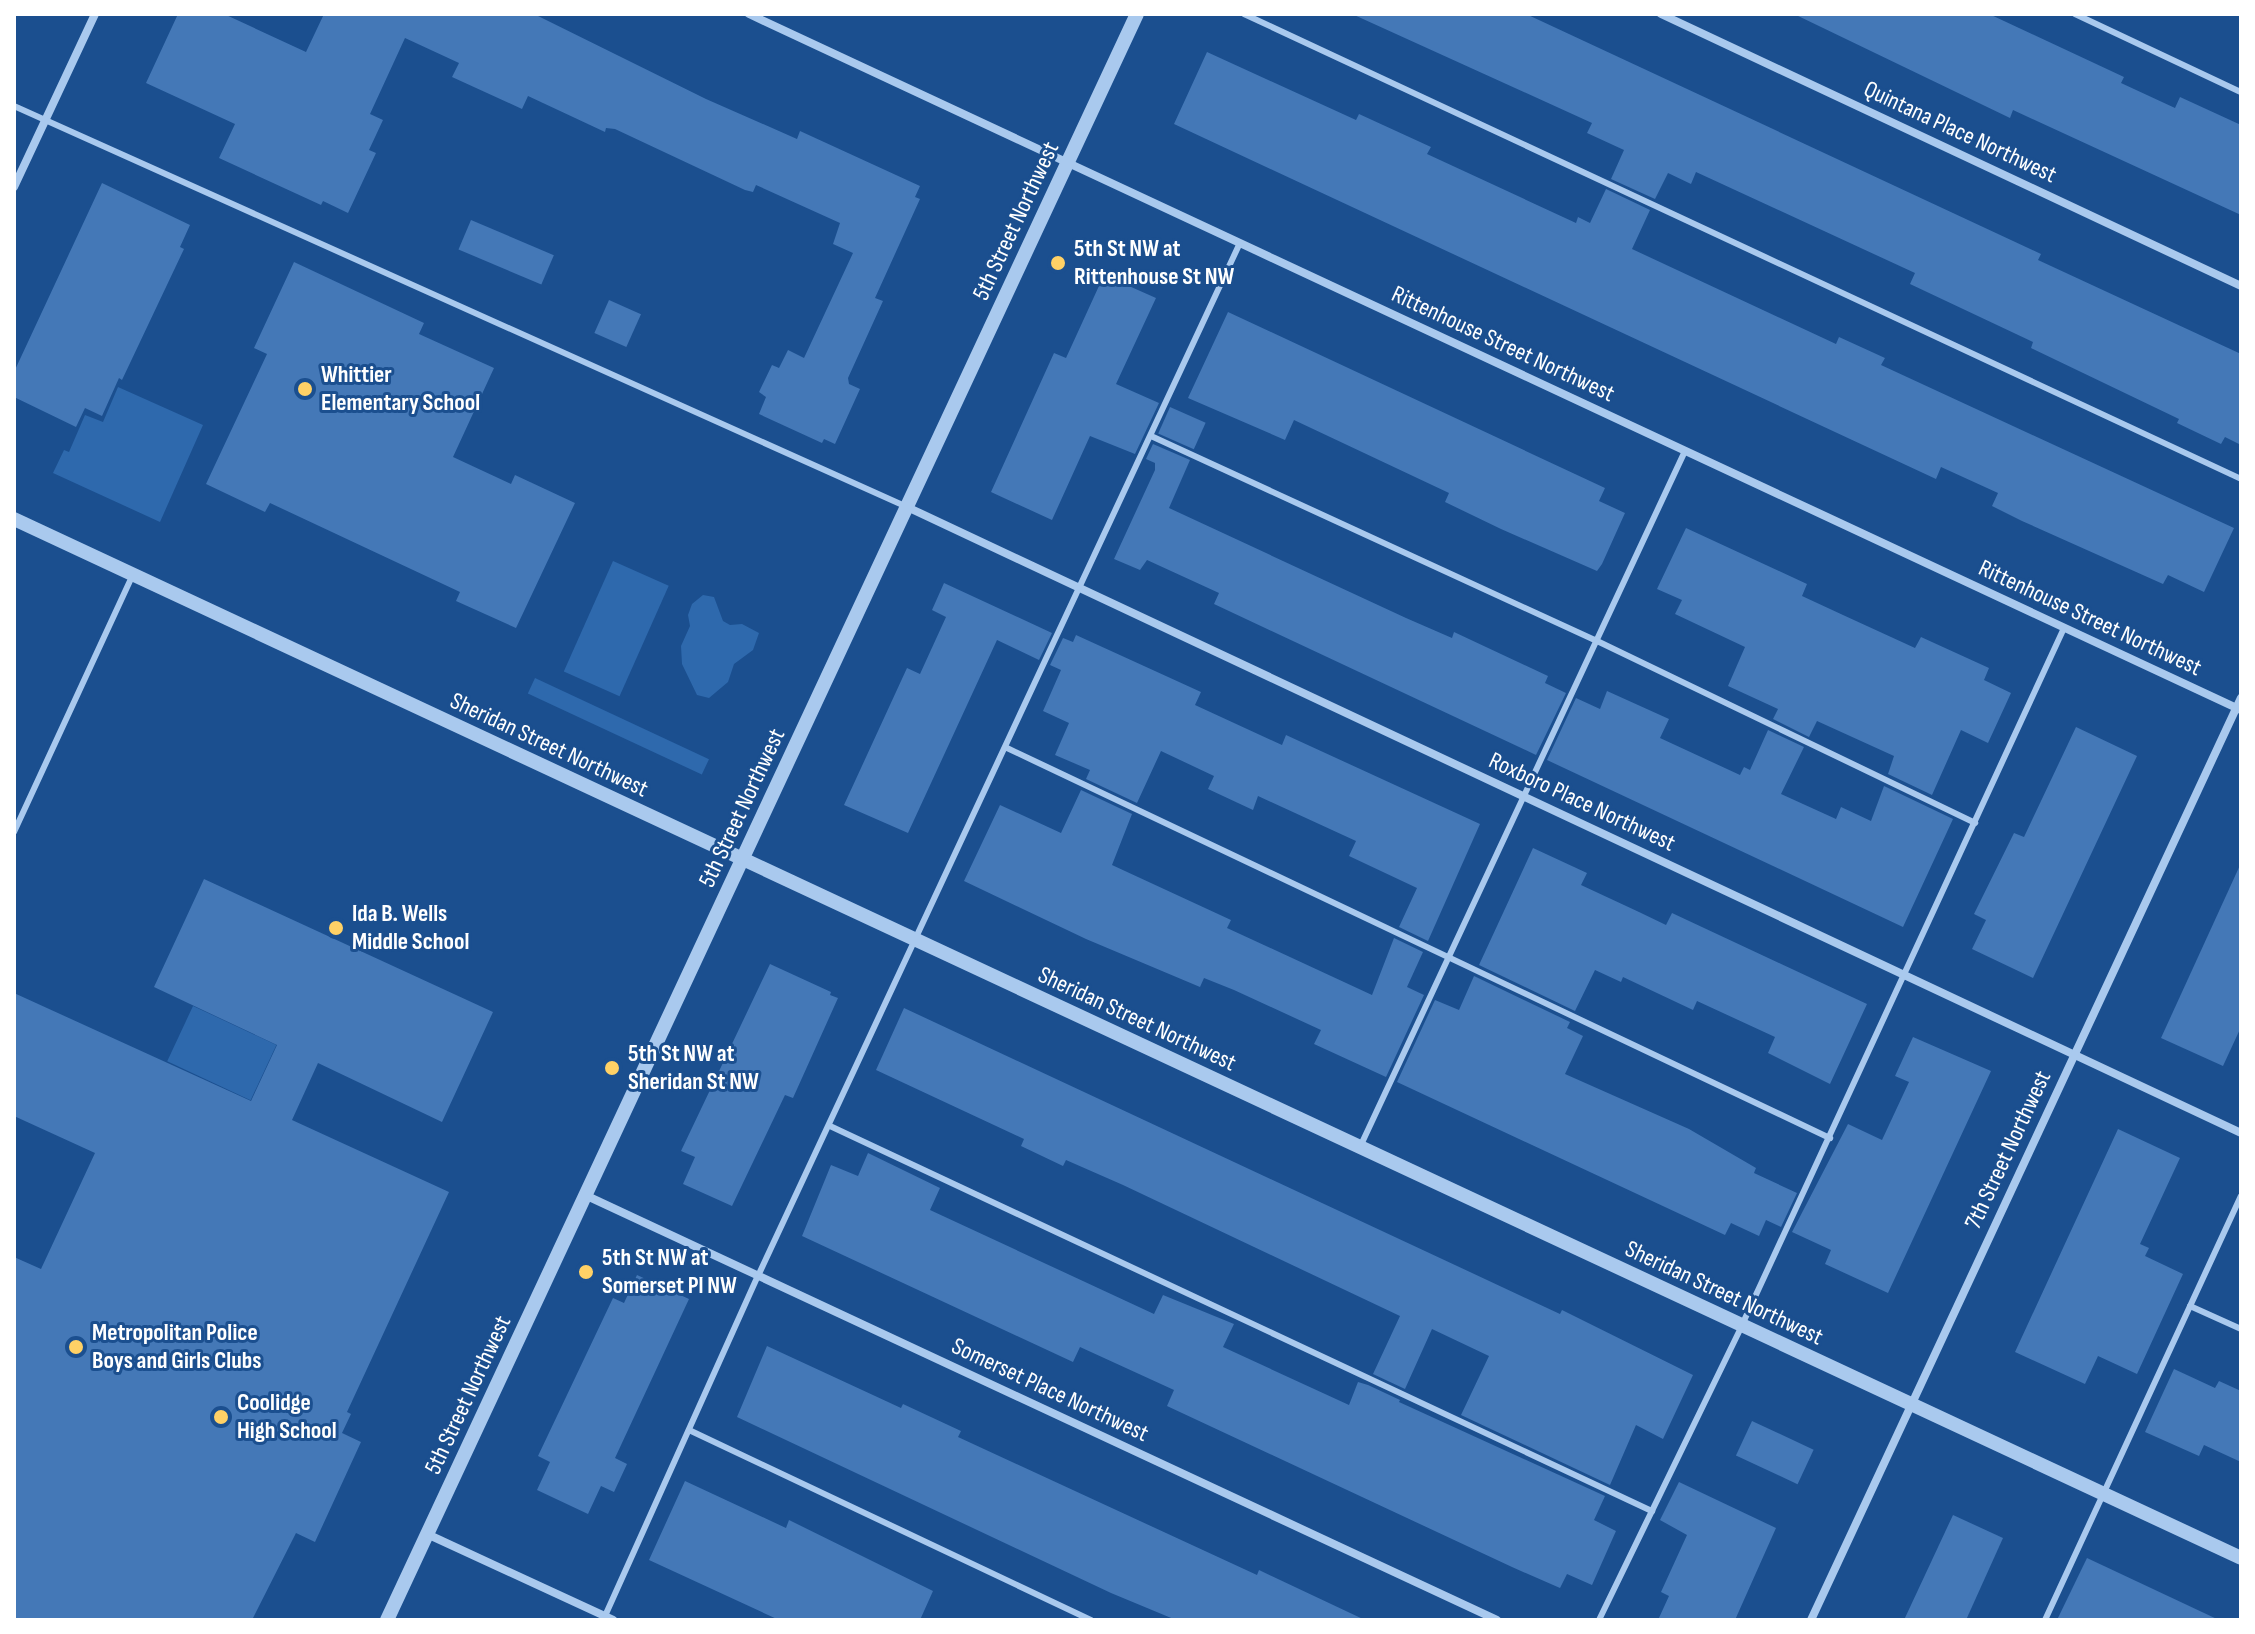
<!DOCTYPE html>
<html>
<head>
<meta charset="utf-8">
<style>
  body { margin:0 }
  #map { position:relative; width:2255px; height:1634px; overflow:hidden; background:#1b4f8f; font-family:"Sofia Sans Condensed",sans-serif }
  div>[style] { position:absolute }
  [style*='--x'] { left:calc(var(--x)*1px); top:calc(var(--y)*1px); width:calc(var(--w)*1px); rotate:calc(var(--a)*1deg) }
  .green>* { inset:0; background:#2e69ad; transform-origin:0 0 }
  .building>* { inset:0; background:#4478b7; transform-origin:0 0 }
  .service>* { height:6px; margin:-3px; padding:0 3px; transform-origin:3px; border-radius:3px; background:#a9c9ee }
  .minor>* { height:8px; margin:-4px; padding:0 4px; transform-origin:4px; border-radius:4px; background:#a9c9ee }
  .tertiary>* { height:14px; margin:-7px; padding:0 7px; transform-origin:7px; border-radius:7px; background:#a9c9ee }
  .dots>* { width:22px; height:22px; translate:-50% -50%; box-sizing:border-box; border:4px solid #1b4f8f; border-radius:50% }
  span { translate:-50% -50%; white-space:nowrap; text-align:center; line-height:1.15; -webkit-text-stroke:6px #1b4f8f; paint-order:stroke }
  .street-label { font-size:24px; color:#fff }
  .poi-label { font-size:24px; color:#fff; font-weight:700 }
  .left { translate:0 -50%; text-align:left }
  .frame { position:absolute; inset:0; border:16px solid #fff; pointer-events:none }
</style>
</head>
<body>
<div id="map">
  <div class="green">
    <div style="clip-path:polygon(118px 387px,203px 425px,160px 522px,53px 473px,64px 450px,69px 452px,85px 415px,103px 422px)"></div>
    <div style="left:613px;top:561px;width:61px;height:121px;rotate:24deg"></div>
    <div style="clip-path:polygon(703px 595px,714px 597px,723px 621px,730px 625px,742px 624px,759px 633px,753px 650px,734px 664px,728px 682px,709px 698px,697px 695px,682px 664px,681px 646px,690px 626px,688px 615px,692px 604px)"></div>
    <div style="left:535px;top:678px;width:192px;height:17px;rotate:25deg"></div>
    <div style="left:193px;top:1006px;width:92px;height:61px;rotate:25deg"></div>
  </div>
  <div class="building">
    <div style="clip-path:polygon(178px 14px,224px 14px,306px 52px,324px 14px,534px 14px,706px 99px,797px 139px,800px 131px,920px 186px,915px 197px,920px 199px,875px 298px,883px 301px,848px 378px,849px 384px,860px 389px,835px 444px,824px 439px,822px 443px,759px 414px,766px 397px,759px 392px,772px 365px,779px 368px,788px 350px,804px 358px,853px 253px,833px 244px,840px 223px,756px 185px,753px 192px,745px 190px,615px 129px,606px 128px,605px 132px,528px 96px,522px 109px,452px 77px,459px 63px,405px 38px,370px 114px,383px 120px,369px 150px,376px 153px,348px 213px,323px 201px,321px 205px,219px 158px,235px 124px,146px 83px)"></div>
    <div style="clip-path:polygon(1352px 14px,1526px 14px,2041px 254px,2038px 260px,2241px 354px,2241px 445px,2225px 437px,2221px 444px,2177px 423px,2179px 419px,2031px 348px,2033px 342px,1910px 284px,1915px 273px,1696px 172px,1691px 184px,1668px 173px,1655px 199px,1611px 179px,1624px 150px,1587px 133px,1592px 123px)"></div>
    <div style="clip-path:polygon(1794px 14px,1989px 14px,2124px 77px,2121px 83px,2175px 108px,2180px 97px,2241px 125px,2241px 215px,2013px 110px,2010px 118px)"></div>
    <div style="clip-path:polygon(1207px 52px,1356px 120px,1359px 114px,1431px 147px,1427px 154px,1576px 223px,1578px 217px,1590px 223px,1606px 189px,1650px 210px,1632px 249px,1836px 344px,1839px 337px,1885px 358px,1881px 365px,2234px 528px,2204px 592px,2168px 575px,2163px 584px,2022px 521px,1992px 506px,1998px 493px,1941px 467px,1936px 479px,1174px 124px)"></div>
    <div style="clip-path:polygon(102px 183px,190px 225px,180px 247px,184px 249px,122px 380px,119px 378px,102px 416px,85px 408px,76px 427px,14px 397px,14px 372px)"></div>
    <div style="left:471px;top:220px;width:90px;height:32px;rotate:23deg"></div>
    <div style="clip-path:polygon(294px 262px,424px 323px,419px 334px,494px 368px,453px 457px,511px 484px,515px 475px,575px 503px,516px 628px,456px 601px,460px 592px,270px 503px,265px 512px,206px 484px,267px 354px,254px 348px)"></div>
    <div style="clip-path:polygon(1104px 275px,1156px 298px,1116px 384px,1159px 403px,1135px 454px,1090px 436px,1052px 520px,991px 492px,1054px 353px,1066px 358px)"></div>
    <div style="left:609px;top:300px;width:35px;height:36px;rotate:24deg"></div>
    <div style="clip-path:polygon(1228px 312px,1605px 488px,1599px 501px,1625px 513px,1602px 564px,1597px 571px,1501px 529px,1445px 502px,1449px 493px,1294px 420px,1285px 440px,1188px 398px)"></div>
    <div style="left:1170px;top:407px;width:39px;height:29px;rotate:24deg"></div>
    <div style="clip-path:polygon(1153px 444px,1190px 460px,1169px 508px,1406px 618px,1452px 638px,1454px 632px,1548px 676px,1545px 683px,1566px 693px,1536px 755px,1214px 604px,1219px 593px,1147px 560px,1140px 570px,1114px 559px,1155px 470px,1155px 463px,1146px 459px)"></div>
    <div style="clip-path:polygon(1686px 528px,1807px 584px,1802px 596px,1843px 615px,1915px 648px,1921px 637px,1989px 668px,1984px 680px,2011px 693px,1988px 743px,1961px 730px,1932px 795px,1888px 774px,1894px 756px,1817px 721px,1809px 737px,1773px 719px,1778px 709px,1728px 686px,1745px 647px,1675px 614px,1682px 600px,1657px 589px)"></div>
    <div style="clip-path:polygon(944px 583px,1052px 633px,1039px 660px,997px 640px,908px 833px,844px 805px,907px 668px,920px 674px,946px 617px,932px 610px)"></div>
    <div style="clip-path:polygon(1076px 635px,1201px 692px,1195px 705px,1282px 745px,1286px 735px,1480px 824px,1428px 941px,1399px 927px,1417px 888px,1349px 856px,1356px 841px,1258px 796px,1253px 810px,1208px 789px,1214px 776px,1161px 751px,1137px 803px,1086px 779px,1090px 770px,1055px 755px,1069px 723px,1043px 711px,1061px 670px,1050px 665px,1063px 638px,1073px 642px)"></div>
    <div style="clip-path:polygon(1607px 691px,1669px 719px,1660px 738px,1740px 775px,1744px 767px,1750px 770px,1768px 730px,1804px 747px,1781px 794px,1836px 819px,1841px 807px,1871px 821px,1884px 786px,1953px 819px,1903px 927px,1547px 760px,1576px 698px,1600px 709px)"></div>
    <div style="clip-path:polygon(2076px 727px,2137px 756px,2033px 978px,1972px 949px,1986px 920px,1974px 914px,2014px 833px,2024px 837px)"></div>
    <div style="clip-path:polygon(1081px 790px,1132px 814px,1112px 865px,1231px 920px,1227px 928px,1372px 995px,1394px 938px,1423px 952px,1407px 987px,1424px 995px,1386px 1077px,1314px 1044px,1321px 1030px,1234px 990px,1204px 978px,1200px 987px,1086px 939px,964px 881px,1000px 805px,1061px 833px)"></div>
    <div style="clip-path:polygon(1533px 848px,1587px 873px,1581px 885px,1639px 912px,1666px 925px,1672px 913px,1867px 1004px,1830px 1084px,1768px 1053px,1775px 1037px,1697px 1001px,1693px 1010px,1623px 977px,1621px 982px,1595px 970px,1575px 1011px,1479px 965px)"></div>
    <div style="clip-path:polygon(2241px 863px,2241px 1027px,2223px 1066px,2161px 1038px)"></div>
    <div style="clip-path:polygon(204px 879px,493px 1012px,442px 1122px,318px 1063px,292px 1120px,449px 1192px,347px 1412px,351px 1414px,342px 1433px,361px 1442px,315px 1542px,296px 1533px,252px 1620px,14px 1620px,14px 1257px,41px 1269px,95px 1153px,14px 1116px,14px 993px,251px 1101px,277px 1045px,154px 987px)"></div>
    <div style="clip-path:polygon(770px 964px,831px 992px,830px 995px,838px 998px,793px 1098px,785px 1095px,732px 1206px,683px 1184px,695px 1157px,681px 1151px)"></div>
    <div style="clip-path:polygon(1474px 976px,1570px 1022px,1567px 1028px,1583px 1036px,1565px 1074px,1689px 1129px,1756px 1168px,1754px 1173px,1797px 1193px,1781px 1227px,1766px 1220px,1759px 1236px,1731px 1223px,1725px 1235px,1397px 1082px,1435px 1000px,1459px 1010px)"></div>
    <div style="clip-path:polygon(904px 1008px,1560px 1314px,1562px 1310px,1693px 1375px,1663px 1439px,1636px 1425px,1610px 1485px,1461px 1415px,1489px 1356px,1432px 1329px,1405px 1389px,1373px 1374px,1400px 1316px,1123px 1185px,1066px 1160px,1063px 1166px,1021px 1146px,1024px 1139px,876px 1070px)"></div>
    <div style="clip-path:polygon(1913px 1037px,1991px 1071px,1888px 1293px,1825px 1264px,1831px 1250px,1792px 1232px,1848px 1124px,1882px 1140px,1909px 1082px,1895px 1076px)"></div>
    <div style="clip-path:polygon(2118px 1129px,2180px 1158px,2140px 1244px,2149px 1248px,2145px 1256px,2183px 1274px,2137px 1374px,2098px 1356px,2085px 1384px,2015px 1352px)"></div>
    <div style="clip-path:polygon(868px 1153px,940px 1188px,930px 1210px,1154px 1314px,1163px 1295px,1234px 1324px,1223px 1347px,1349px 1405px,1358px 1382px,1368px 1385px,1400px 1400px,1399px 1402px,1605px 1496px,1594px 1520px,1616px 1531px,1592px 1585px,1567px 1574px,1560px 1588px,1512px 1567px,1167px 1406px,1174px 1390px,1080px 1347px,1073px 1362px,802px 1236px,831px 1165px,858px 1176px)"></div>
    <div style="clip-path:polygon(637px 1275px,689px 1299px,615px 1458px,627px 1464px,614px 1492px,601px 1486px,588px 1514px,537px 1490px,550px 1462px,538px 1456px,613px 1298px,624px 1303px)"></div>
    <div style="clip-path:polygon(767px 1346px,901px 1408px,903px 1404px,961px 1431px,958px 1437px,1257px 1575px,1259px 1570px,1365px 1620px,1176px 1620px,1111px 1593px,737px 1417px)"></div>
    <div style="clip-path:polygon(2174px 1369px,2215px 1388px,2219px 1381px,2241px 1391px,2241px 1462px,2204px 1445px,2199px 1456px,2145px 1432px)"></div>
    <div style="left:1752px;top:1421px;width:68px;height:38px;rotate:25deg"></div>
    <div style="clip-path:polygon(685px 1481px,786px 1528px,789px 1520px,933px 1591px,920px 1620px,779px 1620px,649px 1560px)"></div>
    <div style="clip-path:polygon(1679px 1482px,1776px 1528px,1735px 1620px,1658px 1620px,1669px 1596px,1661px 1592px,1687px 1535px,1660px 1520px)"></div>
    <div style="clip-path:polygon(1953px 1515px,2003px 1538px,1966px 1620px,1904px 1620px)"></div>
    <div style="clip-path:polygon(2087px 1558px,2219px 1620px,2057px 1620px)"></div>
  </div>
  <div class="service">
    <div style="--x:1244;--y:14;--w:1100;--a:25"></div>
    <div style="--x:2075;--y:14;--w:183;--a:25.2"></div>
    <div style="--x:14;--y:106;--w:979;--a:24.18"></div>
    <div style="--x:1151;--y:436;--w:489;--a:24.7"></div>
    <div style="--x:1595;--y:640;--w:422;--a:25.7"></div>
    <div style="--x:1007;--y:748;--w:911;--a:25.36"></div>
    <div style="--x:14;--y:832;--w:283;--a:-65.2"></div>
    <div style="--x:830;--y:1126;--w:908;--a:25.1"></div>
    <div style="--x:1360;--y:1147;--w:768;--a:-64.97"></div>
    <div style="--x:2190;--y:1306;--w:56;--a:24.3"></div>
    <div style="--x:689;--y:1430;--w:445;--a:25.3"></div>
    <div style="--x:605;--y:1616;--w:373;--a:-65.8"></div>
    <div style="--x:758;--y:1276;--w:1140;--a:-64.99"></div>
    <div style="--x:1599;--y:1620;--w:328;--a:-64.1"></div>
    <div style="--x:1742;--y:1325;--w:768;--a:-65.2"></div>
    <div style="--x:2045;--y:1620;--w:467;--a:-65.2"></div>
  </div>
  <div class="minor">
    <div style="--x:749;--y:14;--w:1646;--a:25.01"></div>
    <div style="--x:1661;--y:14;--w:641;--a:25.12"></div>
    <div style="--x:14;--y:187;--w:191;--a:-64.9"></div>
    <div style="--x:907;--y:507;--w:1474;--a:25.14"></div>
    <div style="--x:585;--y:1195;--w:1006;--a:24.99"></div>
    <div style="--x:427;--y:1534;--w:205;--a:24.8"></div>
    <div style="--x:1811;--y:1620;--w:1017;--a:-65"></div>
  </div>
  <div class="tertiary">
    <div style="--x:14;--y:519;--w:2457;--a:25.01"></div>
    <div style="--x:387;--y:1620;--w:1772;--a:-64.97"></div>
  </div>
  <div class="dots">
    <div style="left:1058px;top:263px;background:#ffd166"></div>
    <div style="left:305px;top:389px;background:#ffd166"></div>
    <div style="left:336px;top:928px;background:#ffd166"></div>
    <div style="left:612px;top:1068px;background:#ffd166"></div>
    <div style="left:586px;top:1272px;background:#ffd166"></div>
    <div style="left:76px;top:1347px;background:#ffd166"></div>
    <div style="left:221px;top:1417px;background:#ffd166"></div>
  </div>
  <div class="street-label">
    <span style="left:1960px;top:132px;rotate:25deg">Quintana Place Northwest</span>
    <span style="left:1016px;top:221px;rotate:-65deg">5th Street Northwest</span>
    <span style="left:1503px;top:344px;rotate:25deg">Rittenhouse Street Northwest</span>
    <span style="left:2090px;top:618px;rotate:25deg">Rittenhouse Street Northwest</span>
    <span style="left:549px;top:745px;rotate:25deg">Sheridan Street Northwest</span>
    <span style="left:1582px;top:802px;rotate:25deg">Roxboro Place Northwest</span>
    <span style="left:742px;top:808px;rotate:-65deg">5th Street Northwest</span>
    <span style="left:1137px;top:1019px;rotate:25deg">Sheridan Street Northwest</span>
    <span style="left:2008px;top:1150px;rotate:-65deg">7th Street Northwest</span>
    <span style="left:1724px;top:1293px;rotate:25deg">Sheridan Street Northwest</span>
    <span style="left:1050px;top:1390px;rotate:25deg">Somerset Place Northwest</span>
    <span style="left:468px;top:1395px;rotate:-65deg">5th Street Northwest</span>
  </div>
  <div class="poi-label">
    <span class="left" style="left:1074px;top:263px">5th St NW at<br>Rittenhouse St NW</span>
    <span class="left" style="left:321px;top:389px">Whittier<br>Elementary School</span>
    <span class="left" style="left:352px;top:928px">Ida B. Wells<br>Middle School</span>
    <span class="left" style="left:628px;top:1068px">5th St NW at<br>Sheridan St NW</span>
    <span class="left" style="left:602px;top:1272px">5th St NW at<br>Somerset Pl NW</span>
    <span class="left" style="left:92px;top:1347px">Metropolitan Police<br>Boys and Girls Clubs</span>
    <span class="left" style="left:237px;top:1417px">Coolidge<br>High School</span>
  </div>
  <div class="frame"></div>
</div>
</body>
</html>
